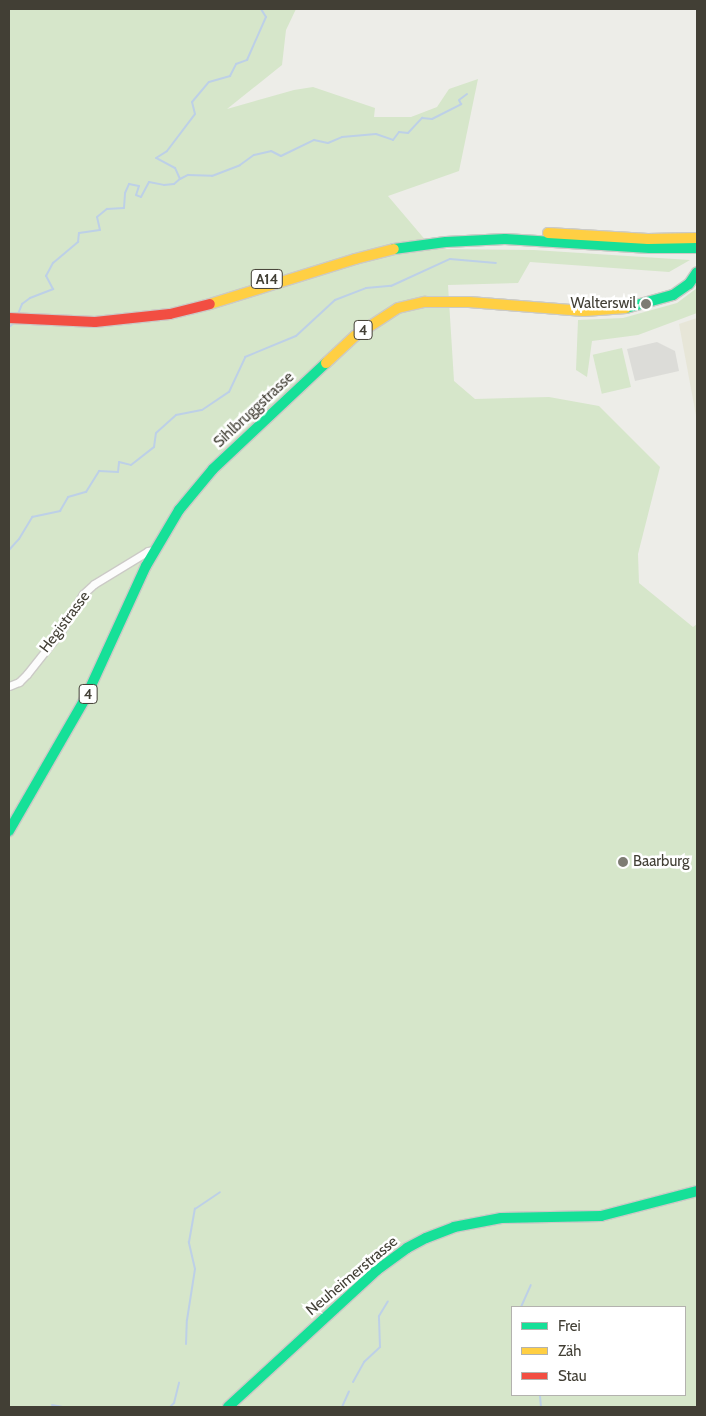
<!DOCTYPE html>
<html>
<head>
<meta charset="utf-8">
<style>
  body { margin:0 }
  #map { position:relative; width:706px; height:1416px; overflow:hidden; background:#edede8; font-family:Cabin,sans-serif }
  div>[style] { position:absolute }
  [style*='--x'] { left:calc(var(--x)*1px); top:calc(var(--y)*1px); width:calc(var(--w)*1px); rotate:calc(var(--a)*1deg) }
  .education>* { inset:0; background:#e7e6d8 }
  .green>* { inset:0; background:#d6e6ca; transform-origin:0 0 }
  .parking>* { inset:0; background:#dcdcd8 }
  .stream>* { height:2px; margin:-1px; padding:0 1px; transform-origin:1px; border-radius:1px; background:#bdd0e7 }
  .roads { filter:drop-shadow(1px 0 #cbcac6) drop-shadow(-1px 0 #cbcac6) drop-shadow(0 1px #cbcac6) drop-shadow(0 -1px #cbcac6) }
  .street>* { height:7px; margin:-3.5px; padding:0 3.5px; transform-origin:3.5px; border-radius:3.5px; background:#fcfcfc }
  .fast>* { height:10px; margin:-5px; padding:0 5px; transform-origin:5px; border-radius:5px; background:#16e098 }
  .slow>* { height:10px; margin:-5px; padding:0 5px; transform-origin:5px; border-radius:5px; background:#ffcf43 }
  .jam>* { height:10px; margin:-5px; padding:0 5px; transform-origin:5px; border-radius:5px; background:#f24e42 }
  .dots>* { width:14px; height:14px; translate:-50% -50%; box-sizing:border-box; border:2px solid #fff; border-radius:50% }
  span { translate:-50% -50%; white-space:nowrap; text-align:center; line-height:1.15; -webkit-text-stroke:5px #fff; paint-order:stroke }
  .shield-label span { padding:1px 4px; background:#fff; border:1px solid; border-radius:4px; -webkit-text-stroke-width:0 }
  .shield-label { font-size:14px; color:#423f35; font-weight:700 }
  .poi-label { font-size:15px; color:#423f35 }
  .right { translate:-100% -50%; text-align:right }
  .left { translate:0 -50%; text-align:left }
  .street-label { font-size:15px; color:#423f35 }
  .frame { position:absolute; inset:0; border:10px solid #423f35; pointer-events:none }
  .legend { position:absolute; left:511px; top:1306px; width:175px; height:90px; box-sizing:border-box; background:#fff; border:1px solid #b3b2ae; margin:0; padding:6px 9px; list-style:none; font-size:15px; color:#423f35 }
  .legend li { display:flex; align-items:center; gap:10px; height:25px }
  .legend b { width:25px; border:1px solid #b3b2ae }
</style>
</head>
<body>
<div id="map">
  <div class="education">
    <div style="clip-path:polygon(697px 318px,697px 421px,679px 324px)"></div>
  </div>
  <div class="green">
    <div style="clip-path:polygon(evenodd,9px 9px,296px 9px,286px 30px,282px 65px,227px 109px,294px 90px,313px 87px,375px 108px,374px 117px,411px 117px,437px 107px,449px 89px,478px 79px,459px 171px,388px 196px,433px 249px,534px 250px,690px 260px,669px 272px,530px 262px,518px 283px,448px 285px,454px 381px,475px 399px,549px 397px,599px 406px,660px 467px,638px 554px,639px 583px,693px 627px,697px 624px,697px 1407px,9px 1407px,9px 9px,512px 1307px,685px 1307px,685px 1395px,512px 1395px,512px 1307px)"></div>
    <div style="clip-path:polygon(697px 288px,697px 313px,638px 335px,592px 341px,587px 377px,576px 370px,578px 320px,623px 318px,677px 303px)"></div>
    <div style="left:622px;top:348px;width:40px;height:30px;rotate:77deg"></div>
  </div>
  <div class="parking">
    <div style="clip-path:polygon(657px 342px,675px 351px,679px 371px,635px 381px,627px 349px)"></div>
  </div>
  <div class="stream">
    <div style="--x:180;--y:179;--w:9;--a:-27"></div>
    <div style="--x:188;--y:175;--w:24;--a:2"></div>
    <div style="--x:212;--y:176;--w:30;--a:-21"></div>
    <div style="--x:240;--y:165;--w:17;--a:-36"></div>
    <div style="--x:254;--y:155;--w:17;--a:-13"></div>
    <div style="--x:271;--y:151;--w:11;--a:27"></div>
    <div style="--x:281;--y:156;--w:37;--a:-26"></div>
    <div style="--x:314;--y:140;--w:14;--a:12"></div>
    <div style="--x:328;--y:143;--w:15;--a:-23"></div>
    <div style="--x:342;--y:137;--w:34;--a:-5"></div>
    <div style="--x:376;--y:134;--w:18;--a:19"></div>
    <div style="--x:393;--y:140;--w:10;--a:-53"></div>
    <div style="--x:399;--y:132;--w:9;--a:6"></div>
    <div style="--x:408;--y:133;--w:21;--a:-47"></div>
    <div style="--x:422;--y:118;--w:10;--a:6"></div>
    <div style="--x:432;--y:119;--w:33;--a:-27"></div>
    <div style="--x:461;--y:104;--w:4;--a:-117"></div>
    <div style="--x:459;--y:100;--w:10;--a:-37"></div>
    <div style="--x:18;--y:314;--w:11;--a:-68"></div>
    <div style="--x:22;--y:304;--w:10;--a:-37"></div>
    <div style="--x:30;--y:298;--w:25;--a:-21"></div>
    <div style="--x:53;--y:289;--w:15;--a:-118"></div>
    <div style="--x:46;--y:276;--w:15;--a:-62"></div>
    <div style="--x:53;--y:263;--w:33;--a:-40"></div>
    <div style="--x:78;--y:242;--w:9;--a:-84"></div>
    <div style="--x:79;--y:233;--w:21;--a:-8"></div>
    <div style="--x:100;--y:230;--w:13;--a:-103"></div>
    <div style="--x:97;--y:217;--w:13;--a:-39"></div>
    <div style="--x:107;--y:209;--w:17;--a:-3"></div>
    <div style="--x:124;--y:208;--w:15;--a:-86"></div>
    <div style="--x:125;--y:193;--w:10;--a:-66"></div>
    <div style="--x:129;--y:184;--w:10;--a:11"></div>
    <div style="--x:139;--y:186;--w:9;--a:108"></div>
    <div style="--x:136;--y:195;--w:5;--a:22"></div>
    <div style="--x:141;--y:197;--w:17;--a:-62"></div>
    <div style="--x:149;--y:182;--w:15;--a:11"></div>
    <div style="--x:164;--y:185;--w:10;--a:-6"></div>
    <div style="--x:174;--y:184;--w:8;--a:-40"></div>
    <div style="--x:180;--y:179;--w:12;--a:-114"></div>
    <div style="--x:175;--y:168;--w:21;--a:-152"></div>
    <div style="--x:156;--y:158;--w:13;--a:-32"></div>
    <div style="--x:167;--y:151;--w:46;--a:-52.9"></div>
    <div style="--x:195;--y:114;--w:12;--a:-104"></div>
    <div style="--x:192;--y:102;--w:26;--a:-50"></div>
    <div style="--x:209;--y:82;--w:22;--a:-16"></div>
    <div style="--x:230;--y:76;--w:13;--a:-63"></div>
    <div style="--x:236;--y:64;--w:12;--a:-20"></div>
    <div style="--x:247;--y:60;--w:47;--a:-66.2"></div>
    <div style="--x:266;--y:17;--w:9;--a:-122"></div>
    <div style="--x:9;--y:327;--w:6;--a:-39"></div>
    <div style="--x:9;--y:550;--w:15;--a:-48"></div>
    <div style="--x:19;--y:539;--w:26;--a:-59"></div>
    <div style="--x:32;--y:517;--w:29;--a:-12"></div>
    <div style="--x:60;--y:511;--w:16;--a:-60"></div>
    <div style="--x:68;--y:497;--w:19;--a:-16"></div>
    <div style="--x:86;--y:492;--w:25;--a:-58"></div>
    <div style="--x:99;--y:471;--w:19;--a:3"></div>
    <div style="--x:118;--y:472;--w:10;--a:-84"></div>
    <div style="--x:119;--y:462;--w:12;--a:14"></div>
    <div style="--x:131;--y:465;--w:29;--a:-38"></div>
    <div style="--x:154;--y:447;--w:14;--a:-82"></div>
    <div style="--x:156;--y:433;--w:27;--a:-42"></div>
    <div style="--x:176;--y:415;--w:26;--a:-11"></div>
    <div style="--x:202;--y:410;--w:32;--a:-34"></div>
    <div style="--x:229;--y:392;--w:38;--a:-65"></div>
    <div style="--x:245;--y:357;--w:55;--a:-22.4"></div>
    <div style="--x:296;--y:336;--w:53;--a:-42.7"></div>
    <div style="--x:335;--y:300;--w:33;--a:-21"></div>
    <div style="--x:366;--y:288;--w:25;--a:-5"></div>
    <div style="--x:391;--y:286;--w:65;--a:-24.6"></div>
    <div style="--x:450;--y:259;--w:46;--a:5"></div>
    <div style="--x:521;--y:1307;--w:24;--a:-66"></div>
    <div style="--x:186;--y:1344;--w:24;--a:-88"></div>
    <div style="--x:187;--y:1320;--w:52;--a:-81.1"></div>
    <div style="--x:195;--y:1269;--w:28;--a:-103"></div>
    <div style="--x:189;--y:1242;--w:34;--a:-80"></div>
    <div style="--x:195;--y:1209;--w:30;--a:-34"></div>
    <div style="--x:353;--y:1382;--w:23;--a:-61"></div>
    <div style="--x:364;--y:1362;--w:22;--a:-43"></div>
    <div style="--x:380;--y:1347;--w:31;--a:-92"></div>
    <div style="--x:379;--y:1316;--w:17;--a:-59"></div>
    <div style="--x:540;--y:1396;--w:11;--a:85"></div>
    <div style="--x:52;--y:1405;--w:11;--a:10"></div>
    <div style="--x:170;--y:1407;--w:6;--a:-45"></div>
    <div style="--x:174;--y:1403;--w:21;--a:-76"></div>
    <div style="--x:342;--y:1407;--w:17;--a:-66"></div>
  </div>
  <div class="roads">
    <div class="street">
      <div style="--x:9;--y:686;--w:11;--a:-22"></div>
      <div style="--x:19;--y:682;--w:11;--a:-45"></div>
      <div style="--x:27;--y:674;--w:55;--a:-51.7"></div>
      <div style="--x:61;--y:631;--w:43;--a:-59.3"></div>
      <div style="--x:83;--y:594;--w:15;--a:-42"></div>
      <div style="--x:94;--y:584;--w:63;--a:-31.4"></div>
      <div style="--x:148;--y:551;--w:6;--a:-9"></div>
    </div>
    <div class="fast">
      <div style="--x:394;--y:249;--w:52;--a:-7.7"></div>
      <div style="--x:446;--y:242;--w:59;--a:-2.9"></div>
      <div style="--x:505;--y:239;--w:145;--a:3.6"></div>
      <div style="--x:650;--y:248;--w:47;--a:0"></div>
      <div style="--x:626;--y:308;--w:49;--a:-15.5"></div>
      <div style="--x:673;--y:295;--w:19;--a:-35"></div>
      <div style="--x:689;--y:284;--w:14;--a:-56"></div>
      <div style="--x:9;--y:831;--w:152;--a:-60.1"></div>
      <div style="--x:85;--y:699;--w:146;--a:-65.4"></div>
      <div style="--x:146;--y:566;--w:65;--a:-59.5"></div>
      <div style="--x:179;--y:510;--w:53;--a:-50.3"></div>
      <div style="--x:213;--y:469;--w:155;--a:-43.2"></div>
      <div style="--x:228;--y:1407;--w:202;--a:-42.6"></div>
      <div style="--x:377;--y:1270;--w:37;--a:-36"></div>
      <div style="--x:407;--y:1248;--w:21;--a:-28"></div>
      <div style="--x:426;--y:1238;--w:30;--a:-21"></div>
      <div style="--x:454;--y:1227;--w:48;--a:-10.8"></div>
      <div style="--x:501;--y:1218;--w:100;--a:-1.1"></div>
      <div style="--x:601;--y:1216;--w:99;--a:-14.6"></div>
    </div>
    <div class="slow">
      <div style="--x:548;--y:233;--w:100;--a:3.4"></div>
      <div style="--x:648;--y:239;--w:49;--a:-1.2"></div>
      <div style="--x:210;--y:304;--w:152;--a:-17.2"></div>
      <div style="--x:355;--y:259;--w:40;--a:-14.4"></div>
      <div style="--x:326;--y:363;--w:40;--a:-43"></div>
      <div style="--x:355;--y:336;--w:51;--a:-33.1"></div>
      <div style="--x:398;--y:308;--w:28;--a:-13"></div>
      <div style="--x:425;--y:302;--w:44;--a:0"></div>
      <div style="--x:469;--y:302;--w:115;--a:4.5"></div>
      <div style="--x:584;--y:311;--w:42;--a:-4.1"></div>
    </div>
    <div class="jam">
      <div style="--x:9;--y:318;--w:86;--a:2.7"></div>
      <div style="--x:95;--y:322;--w:75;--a:-6.1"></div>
      <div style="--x:170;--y:314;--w:41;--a:-14"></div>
    </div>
  </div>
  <div class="dots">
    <div style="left:646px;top:304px;background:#7e7c74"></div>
    <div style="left:623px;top:862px;background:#7e7c74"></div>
  </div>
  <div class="shield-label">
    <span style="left:267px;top:279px">A14</span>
    <span style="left:363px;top:330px">4</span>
    <span style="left:88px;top:694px">4</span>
  </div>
  <div class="poi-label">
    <span class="right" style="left:636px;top:304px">Walterswil</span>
    <span class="left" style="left:633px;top:862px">Baarburg</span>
  </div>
  <div class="street-label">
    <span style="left:254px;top:410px;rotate:-43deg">Sihlbruggstrasse</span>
    <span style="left:65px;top:622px;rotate:-53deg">Hegistrasse</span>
    <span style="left:352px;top:1276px;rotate:-40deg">Neuheimerstrasse</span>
  </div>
  <div class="frame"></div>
  <ul class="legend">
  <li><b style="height:6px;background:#16e098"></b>Frei</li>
  <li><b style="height:6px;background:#ffcf43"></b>Zäh</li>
  <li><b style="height:6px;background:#f24e42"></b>Stau</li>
  </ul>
</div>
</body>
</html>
